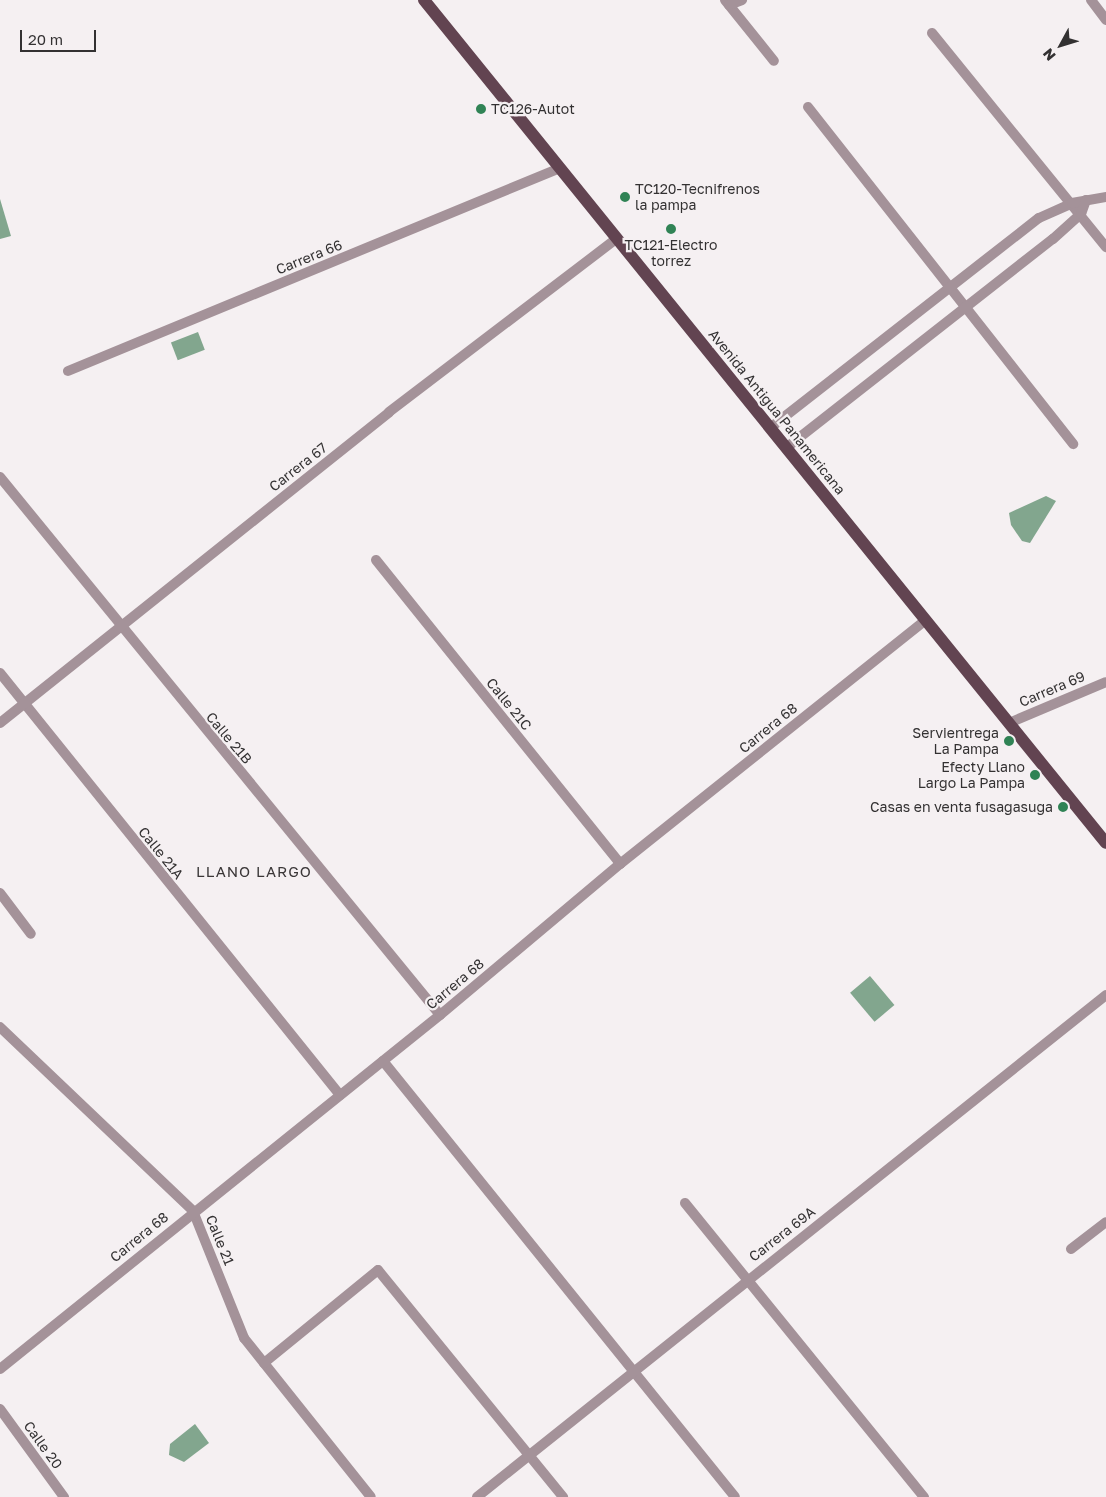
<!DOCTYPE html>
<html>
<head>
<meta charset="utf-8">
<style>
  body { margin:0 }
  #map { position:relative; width:1106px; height:1497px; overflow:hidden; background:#f5f0f2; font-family:"Golos Text",sans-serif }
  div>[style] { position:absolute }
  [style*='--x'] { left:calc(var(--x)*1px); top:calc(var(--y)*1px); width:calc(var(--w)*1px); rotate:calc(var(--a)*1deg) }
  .water>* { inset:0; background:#82a68e; transform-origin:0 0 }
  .minor>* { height:10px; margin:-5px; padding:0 5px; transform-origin:5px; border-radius:5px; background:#a49299 }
  .primary>* { height:12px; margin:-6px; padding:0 6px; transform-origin:6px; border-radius:6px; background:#624451 }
  .dots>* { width:14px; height:14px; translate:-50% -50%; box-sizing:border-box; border:2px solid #f5f0f2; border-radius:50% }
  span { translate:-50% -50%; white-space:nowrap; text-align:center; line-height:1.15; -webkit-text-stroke:4.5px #f5f0f2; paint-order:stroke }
  .poi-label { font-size:14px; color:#333132 }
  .left { translate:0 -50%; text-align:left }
  .right { translate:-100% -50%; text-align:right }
  .street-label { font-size:14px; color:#333132 }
  .neighbourhood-label { font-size:15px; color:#3b3738; letter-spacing:1px }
  .north { position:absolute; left:1036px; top:20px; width:50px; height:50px; -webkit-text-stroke:4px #f5f0f2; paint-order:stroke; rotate:231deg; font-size:14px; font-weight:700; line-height:20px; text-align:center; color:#333132 }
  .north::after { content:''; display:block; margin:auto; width:18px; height:22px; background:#333132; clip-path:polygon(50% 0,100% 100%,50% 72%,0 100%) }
  .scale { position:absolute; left:20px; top:30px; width:76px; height:22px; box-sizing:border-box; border:2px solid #333132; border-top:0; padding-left:6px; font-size:15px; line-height:18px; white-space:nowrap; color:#333132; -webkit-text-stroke:4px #f5f0f2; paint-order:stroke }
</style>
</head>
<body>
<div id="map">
  <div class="water">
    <div style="clip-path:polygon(0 199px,11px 236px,0 239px)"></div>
    <div style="left:198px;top:332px;width:19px;height:29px;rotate:69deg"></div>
    <div style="clip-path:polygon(1046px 496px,1056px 501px,1030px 543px,1022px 541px,1011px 525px,1009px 513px)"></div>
    <div style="left:870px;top:976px;width:38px;height:26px;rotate:50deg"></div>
    <div style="clip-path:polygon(195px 1424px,209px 1443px,184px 1462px,169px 1455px,170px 1444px)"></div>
  </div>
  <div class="minor">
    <div style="--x:725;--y:0;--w:78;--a:51.2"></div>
    <div style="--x:1091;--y:0;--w:25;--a:53"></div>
    <div style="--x:729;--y:5;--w:14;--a:-21"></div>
    <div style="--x:932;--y:33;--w:276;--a:50.9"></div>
    <div style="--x:808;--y:107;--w:429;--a:51.8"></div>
    <div style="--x:68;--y:371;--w:532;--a:-22.42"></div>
    <div style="--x:770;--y:428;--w:341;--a:-38"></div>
    <div style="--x:1039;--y:218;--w:36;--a:-24"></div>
    <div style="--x:1072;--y:203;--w:35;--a:-10"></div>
    <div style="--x:786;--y:448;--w:339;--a:-38.1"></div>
    <div style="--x:1053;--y:239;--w:38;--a:-42"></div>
    <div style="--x:1081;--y:214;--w:15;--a:-70"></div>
    <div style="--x:0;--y:477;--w:695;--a:50.72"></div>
    <div style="--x:376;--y:560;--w:390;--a:51.2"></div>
    <div style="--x:0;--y:673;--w:542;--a:51.14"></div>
    <div style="--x:0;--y:723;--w:498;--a:-38.6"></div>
    <div style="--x:389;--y:412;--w:287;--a:-37.3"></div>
    <div style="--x:1009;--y:723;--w:105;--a:-22.9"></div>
    <div style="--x:0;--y:893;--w:51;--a:52.9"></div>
    <div style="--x:0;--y:1027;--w:267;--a:43.6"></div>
    <div style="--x:193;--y:1211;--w:137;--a:68.1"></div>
    <div style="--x:244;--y:1338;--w:203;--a:51.4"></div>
    <div style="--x:383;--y:1061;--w:560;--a:51.08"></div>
    <div style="--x:685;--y:1203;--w:379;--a:50.9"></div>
    <div style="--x:1071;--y:1249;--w:44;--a:-37.6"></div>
    <div style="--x:264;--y:1363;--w:147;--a:-39.2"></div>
    <div style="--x:378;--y:1270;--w:293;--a:50.8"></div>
    <div style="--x:0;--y:1369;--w:565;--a:-38.82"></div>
    <div style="--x:440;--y:1015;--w:235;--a:-40"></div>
    <div style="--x:620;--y:864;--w:391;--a:-38.6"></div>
    <div style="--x:0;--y:1409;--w:109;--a:54"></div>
    <div style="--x:477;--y:1497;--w:805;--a:-38.59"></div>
  </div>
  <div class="primary">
    <div style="--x:424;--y:0;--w:1084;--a:51.03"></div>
  </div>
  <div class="dots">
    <div style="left:481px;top:109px;background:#308355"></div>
    <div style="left:625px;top:197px;background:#308355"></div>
    <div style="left:671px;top:229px;background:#308355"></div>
    <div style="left:1009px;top:741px;background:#308355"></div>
    <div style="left:1035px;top:775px;background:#308355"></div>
    <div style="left:1063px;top:807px;background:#308355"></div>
  </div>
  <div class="poi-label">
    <span class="left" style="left:491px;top:109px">TC126-Autot</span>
    <span class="left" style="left:635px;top:197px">TC120-Tecnifrenos<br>la pampa</span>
    <span style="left:671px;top:253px">TC121-Electro<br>torrez</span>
    <span class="right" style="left:999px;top:741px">Servientrega<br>La Pampa</span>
    <span class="right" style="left:1025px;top:775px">Efecty Llano<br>Largo La Pampa</span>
    <span class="right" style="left:1053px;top:807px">Casas en venta fusagasuga</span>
  </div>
  <div class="street-label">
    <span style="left:309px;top:257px;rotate:-22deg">Carrera 66</span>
    <span style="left:777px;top:412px;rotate:51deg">Avenida Antigua Panamericana</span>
    <span style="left:298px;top:467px;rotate:-38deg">Carrera 67</span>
    <span style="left:1052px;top:689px;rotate:-23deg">Carrera 69</span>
    <span style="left:509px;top:704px;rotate:51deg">Calle 21C</span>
    <span style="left:768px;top:728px;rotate:-39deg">Carrera 68</span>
    <span style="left:229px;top:738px;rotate:50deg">Calle 21B</span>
    <span style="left:161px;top:853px;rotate:51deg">Calle 21A</span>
    <span style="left:455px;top:984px;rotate:-40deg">Carrera 68</span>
    <span style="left:782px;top:1234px;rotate:-38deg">Carrera 69A</span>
    <span style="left:139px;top:1237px;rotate:-39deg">Carrera 68</span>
    <span style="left:220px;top:1240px;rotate:68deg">Calle 21</span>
    <span style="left:43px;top:1445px;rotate:54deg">Calle 20</span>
  </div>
  <div class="neighbourhood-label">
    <span style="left:254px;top:872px">LLANO LARGO</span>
  </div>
  <div class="north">N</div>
  <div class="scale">20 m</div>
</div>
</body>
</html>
